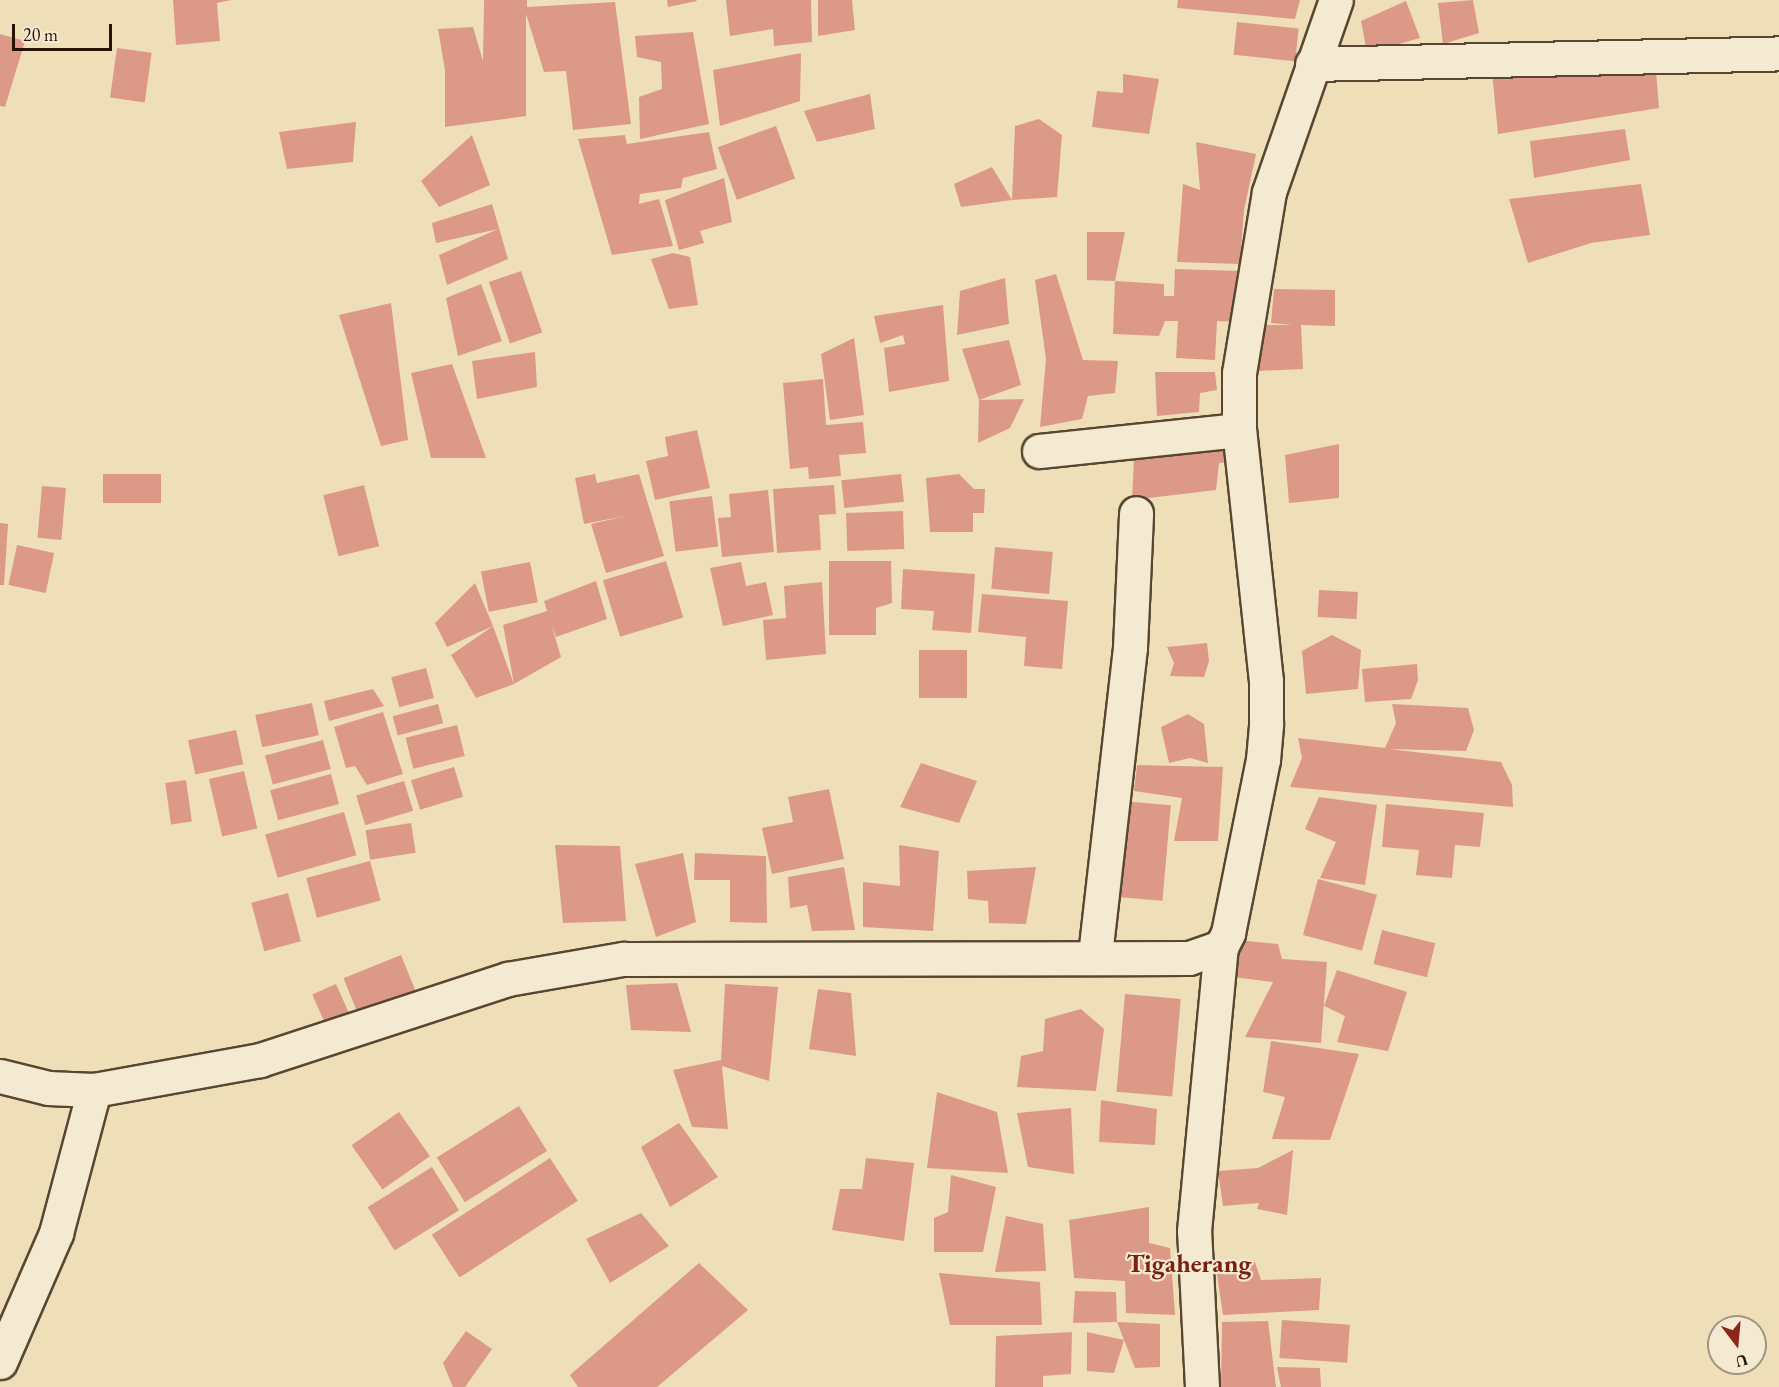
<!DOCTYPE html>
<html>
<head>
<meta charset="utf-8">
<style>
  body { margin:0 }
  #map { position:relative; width:1779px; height:1387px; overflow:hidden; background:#eedfb8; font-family:"EB Garamond",serif }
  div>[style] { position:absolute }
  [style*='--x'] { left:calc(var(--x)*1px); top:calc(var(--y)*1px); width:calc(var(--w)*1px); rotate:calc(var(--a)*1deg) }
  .building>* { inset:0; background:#dd9987; transform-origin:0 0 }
  .roads { filter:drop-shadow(2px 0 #584631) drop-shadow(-2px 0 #584631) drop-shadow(0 2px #584631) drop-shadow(0 -2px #584631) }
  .minor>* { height:33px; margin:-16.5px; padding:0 16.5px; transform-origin:16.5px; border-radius:16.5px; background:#f4ead1 }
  span { translate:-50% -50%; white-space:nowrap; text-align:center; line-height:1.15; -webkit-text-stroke:4.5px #f4ead1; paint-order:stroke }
  .quarter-label { font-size:26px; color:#7a1f14; font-weight:700 }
  .north { position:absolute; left:1707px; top:1315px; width:60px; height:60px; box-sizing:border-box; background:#f4ead1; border:2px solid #a2947f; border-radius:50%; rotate:164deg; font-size:16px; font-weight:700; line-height:24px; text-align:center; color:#261304 }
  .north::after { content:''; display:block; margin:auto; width:21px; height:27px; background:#8f2418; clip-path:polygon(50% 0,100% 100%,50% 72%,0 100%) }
  .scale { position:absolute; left:12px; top:24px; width:100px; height:27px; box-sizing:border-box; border:3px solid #261304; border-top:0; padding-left:8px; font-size:18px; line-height:21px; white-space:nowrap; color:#261304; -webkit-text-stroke:4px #f4ead1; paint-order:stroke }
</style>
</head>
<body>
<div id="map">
  <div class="building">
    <div style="clip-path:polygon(173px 0,231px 0,217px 3px,220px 41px,176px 45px)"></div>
    <div style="clip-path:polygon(484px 0,527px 0,527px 7px,615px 2px,631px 124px,573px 130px,566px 71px,544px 72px,526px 14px,526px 116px,445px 127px,445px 70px,438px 29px,473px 27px,483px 61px)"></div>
    <div style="clip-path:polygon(667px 0,696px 0,697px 1px,668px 7px)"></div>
    <div style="clip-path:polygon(726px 0,811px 0,812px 42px,774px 46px,773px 29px,730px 36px)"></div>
    <div style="clip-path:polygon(818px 0,852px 0,855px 30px,818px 36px)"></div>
    <div style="clip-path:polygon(1178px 0,1300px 0,1295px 19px,1177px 8px)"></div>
    <div style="clip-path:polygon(1473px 0,1479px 33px,1443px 44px,1438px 3px)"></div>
    <div style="clip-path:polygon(1406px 1px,1420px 38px,1367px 53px,1361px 21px)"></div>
    <div style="left:1237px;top:22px;width:62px;height:33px;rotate:6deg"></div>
    <div style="clip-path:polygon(693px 32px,709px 124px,640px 139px,639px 97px,662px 89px,661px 62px,637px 57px,635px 36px)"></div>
    <div style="clip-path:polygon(0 34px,25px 41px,5px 107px,0 106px)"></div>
    <div style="left:117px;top:48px;width:35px;height:50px;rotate:8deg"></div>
    <div style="clip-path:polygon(801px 53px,800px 101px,720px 126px,713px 70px)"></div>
    <div style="clip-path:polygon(1655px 58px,1659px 108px,1498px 134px,1492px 72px)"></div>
    <div style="clip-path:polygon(1123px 74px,1159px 79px,1149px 134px,1092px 127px,1097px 91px,1123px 93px)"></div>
    <div style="clip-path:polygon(870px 94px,875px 129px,817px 142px,804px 111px)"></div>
    <div style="clip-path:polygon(1039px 119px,1062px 135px,1057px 197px,1012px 200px,1015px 126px)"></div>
    <div style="clip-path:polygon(356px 122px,353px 162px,287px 169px,279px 132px)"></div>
    <div style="left:776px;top:126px;width:56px;height:62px;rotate:70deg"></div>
    <div style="clip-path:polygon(1625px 129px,1630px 160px,1534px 178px,1530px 141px)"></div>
    <div style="clip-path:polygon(709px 132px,717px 169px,683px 178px,681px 188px,640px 194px,639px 204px,659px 199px,673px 246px,612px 255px,578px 139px,625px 135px,627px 144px)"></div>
    <div style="clip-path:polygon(472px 135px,490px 185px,439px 207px,421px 181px)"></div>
    <div style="clip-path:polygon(1196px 142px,1256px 154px,1244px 210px,1240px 264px,1177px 262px,1183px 184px,1200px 190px)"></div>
    <div style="clip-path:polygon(992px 167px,1012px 200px,961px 207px,954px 184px)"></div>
    <div style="clip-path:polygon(724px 178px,732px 222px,700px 231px,704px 243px,679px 250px,665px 200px)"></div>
    <div style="clip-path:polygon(1641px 184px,1650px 235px,1591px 243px,1528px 263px,1509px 199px)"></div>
    <div style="clip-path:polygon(492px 204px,508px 259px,447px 285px,439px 255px,498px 229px,436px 243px,432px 223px)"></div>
    <div style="clip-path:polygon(1087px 232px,1125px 232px,1115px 281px,1087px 280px)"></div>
    <div style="clip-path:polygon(673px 253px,690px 257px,698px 305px,669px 309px,651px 259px)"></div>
    <div style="clip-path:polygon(1175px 269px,1240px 271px,1238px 322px,1217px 321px,1215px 360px,1176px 358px,1178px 321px,1165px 321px,1159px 336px,1113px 334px,1115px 281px,1164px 284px,1164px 296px,1174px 296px)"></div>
    <div style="left:521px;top:271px;width:65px;height:34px;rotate:71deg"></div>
    <div style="clip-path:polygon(1056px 274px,1083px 360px,1118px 361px,1115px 393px,1088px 396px,1082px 419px,1040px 427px,1046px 359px,1035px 280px)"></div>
    <div style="clip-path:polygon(1005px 278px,1009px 324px,957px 335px,960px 291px)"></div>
    <div style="clip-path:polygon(481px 284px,502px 341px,458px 356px,446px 298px)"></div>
    <div style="clip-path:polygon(1274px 289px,1335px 290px,1335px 326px,1301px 325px,1303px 369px,1257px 371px,1255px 325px,1292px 325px,1271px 323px)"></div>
    <div style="clip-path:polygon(391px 303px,408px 440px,381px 446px,339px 315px)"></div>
    <div style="clip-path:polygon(943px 305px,949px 381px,889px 392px,884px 348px,905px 344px,903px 335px,880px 343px,874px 316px)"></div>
    <div style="clip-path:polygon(854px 338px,864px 415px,830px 420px,821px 354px)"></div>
    <div style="clip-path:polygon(1009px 340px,1021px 385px,979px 400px,1024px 399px,1010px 428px,978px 443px,979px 400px,962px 349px)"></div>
    <div style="clip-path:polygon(535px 352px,537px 387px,477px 399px,472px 361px)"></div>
    <div style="clip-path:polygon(452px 364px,486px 458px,431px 458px,411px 373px)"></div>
    <div style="clip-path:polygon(1155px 372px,1215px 372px,1217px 390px,1200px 393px,1199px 412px,1157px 416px)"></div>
    <div style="clip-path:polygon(823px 379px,826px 425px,863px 422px,866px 453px,839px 455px,841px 476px,809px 479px,808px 467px,790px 469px,783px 383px)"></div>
    <div style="clip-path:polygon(697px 430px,710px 488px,655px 500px,646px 461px,668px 456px,665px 437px)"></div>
    <div style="clip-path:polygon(1339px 444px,1339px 498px,1289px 503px,1285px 455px)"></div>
    <div style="clip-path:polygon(1221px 445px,1231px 462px,1219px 463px,1216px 490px,1132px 500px,1134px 457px,1174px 455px)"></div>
    <div style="left:103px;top:474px;width:58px;height:29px"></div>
    <div style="clip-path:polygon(595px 474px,597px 483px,639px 474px,664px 556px,606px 573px,591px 524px,625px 516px,584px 524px,575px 478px)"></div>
    <div style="left:901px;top:474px;width:28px;height:60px;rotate:84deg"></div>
    <div style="clip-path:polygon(959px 474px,974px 489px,985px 489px,984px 513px,973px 513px,973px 532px,930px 532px,926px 478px)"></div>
    <div style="left:364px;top:485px;width:63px;height:42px;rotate:76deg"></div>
    <div style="clip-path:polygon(834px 485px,836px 514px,819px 515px,821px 550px,777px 553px,773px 489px)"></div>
    <div style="left:42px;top:486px;width:24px;height:52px;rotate:5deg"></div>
    <div style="clip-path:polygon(768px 490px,774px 552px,722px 557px,718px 518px,731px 517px,729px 494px)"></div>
    <div style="left:712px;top:496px;width:51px;height:43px;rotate:83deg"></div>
    <div style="left:903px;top:511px;width:38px;height:57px;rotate:88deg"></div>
    <div style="clip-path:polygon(0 523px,8px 524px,4px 585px,0 585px)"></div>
    <div style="left:17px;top:545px;width:38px;height:41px;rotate:12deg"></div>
    <div style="left:995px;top:547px;width:58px;height:42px;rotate:5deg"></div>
    <div style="left:666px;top:561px;width:59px;height:66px;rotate:73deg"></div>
    <div style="clip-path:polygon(829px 561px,891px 561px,892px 603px,876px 608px,876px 635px,829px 635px)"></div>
    <div style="left:530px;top:562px;width:41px;height:50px;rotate:79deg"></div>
    <div style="clip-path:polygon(741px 562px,746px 586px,766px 582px,773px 615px,723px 626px,710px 568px)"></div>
    <div style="clip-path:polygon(903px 569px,975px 574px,971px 633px,932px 630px,934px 611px,901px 609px)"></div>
    <div style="clip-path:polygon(596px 581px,607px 619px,556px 637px,551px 623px,561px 657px,514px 684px,503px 625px,547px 611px,544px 601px)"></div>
    <div style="clip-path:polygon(822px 582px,826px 654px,766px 660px,763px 620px,786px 618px,784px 586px)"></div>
    <div style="clip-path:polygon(475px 583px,493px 626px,447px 647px,435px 623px)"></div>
    <div style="left:1319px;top:590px;width:39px;height:27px;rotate:3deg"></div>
    <div style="clip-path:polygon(982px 594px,1068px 601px,1062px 669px,1024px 666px,1026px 637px,978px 632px)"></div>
    <div style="clip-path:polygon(493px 626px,514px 684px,476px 698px,451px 655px)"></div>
    <div style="clip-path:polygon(1332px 635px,1361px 650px,1358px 689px,1306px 694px,1302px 651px)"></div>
    <div style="clip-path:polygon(1207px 643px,1209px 661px,1204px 677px,1170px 676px,1174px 663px,1167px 647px)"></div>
    <div style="left:919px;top:650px;width:48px;height:48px"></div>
    <div style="clip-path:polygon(1417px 664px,1418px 680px,1411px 699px,1365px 702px,1362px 669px)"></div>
    <div style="left:426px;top:668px;width:31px;height:36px;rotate:75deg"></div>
    <div style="clip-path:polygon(373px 689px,384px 706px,329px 721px,324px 701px)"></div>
    <div style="left:312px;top:703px;width:33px;height:58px;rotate:78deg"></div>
    <div style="left:438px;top:704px;width:20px;height:47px;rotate:75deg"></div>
    <div style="clip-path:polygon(1392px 704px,1468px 708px,1474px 730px,1466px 751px,1389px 749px,1501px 762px,1512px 785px,1513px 807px,1290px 787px,1302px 758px,1298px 738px,1385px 748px,1396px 723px)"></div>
    <div style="clip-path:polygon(383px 712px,403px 774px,367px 785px,355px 766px,346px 768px,334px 727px)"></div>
    <div style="clip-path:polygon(1188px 714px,1204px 724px,1208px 763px,1190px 758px,1169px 763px,1161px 727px)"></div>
    <div style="left:457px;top:725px;width:32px;height:53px;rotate:76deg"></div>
    <div style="left:236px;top:730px;width:35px;height:49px;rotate:78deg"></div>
    <div style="left:323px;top:740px;width:30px;height:60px;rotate:75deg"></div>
    <div style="clip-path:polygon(921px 763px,977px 781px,959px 823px,900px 807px)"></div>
    <div style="clip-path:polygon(1137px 765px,1223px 767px,1218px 841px,1174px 841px,1182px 798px,1134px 791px)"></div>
    <div style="left:454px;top:767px;width:31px;height:45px;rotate:73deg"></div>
    <div style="left:244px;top:771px;width:59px;height:36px;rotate:77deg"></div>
    <div style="left:331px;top:774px;width:31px;height:63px;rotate:75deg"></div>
    <div style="left:186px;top:780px;width:42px;height:21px;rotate:82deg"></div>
    <div style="left:404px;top:781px;width:31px;height:50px;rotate:73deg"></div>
    <div style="clip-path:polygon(829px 789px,844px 859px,772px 874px,762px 828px,793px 822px,788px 797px)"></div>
    <div style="clip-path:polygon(1319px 797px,1377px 805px,1365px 885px,1320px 878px,1336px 842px,1305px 829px)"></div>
    <div style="left:1123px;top:801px;width:48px;height:96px;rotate:5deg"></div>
    <div style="clip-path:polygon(1386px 804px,1484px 813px,1480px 847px,1455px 845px,1452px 878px,1416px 875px,1419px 850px,1382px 847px)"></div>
    <div style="left:344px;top:812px;width:45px;height:82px;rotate:74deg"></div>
    <div style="left:411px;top:823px;width:30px;height:46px;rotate:81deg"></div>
    <div style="clip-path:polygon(555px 845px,620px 846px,626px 921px,563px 923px)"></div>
    <div style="clip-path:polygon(899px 845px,939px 851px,933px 931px,863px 927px,863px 882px,900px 886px)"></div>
    <div style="clip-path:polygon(683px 853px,696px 922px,656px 937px,635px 864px)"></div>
    <div style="clip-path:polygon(695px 853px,766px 856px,767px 923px,730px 922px,730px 880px,694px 880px)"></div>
    <div style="left:370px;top:861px;width:41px;height:66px;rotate:75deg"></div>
    <div style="clip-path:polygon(844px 867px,855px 930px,812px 931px,807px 905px,790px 908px,788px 877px)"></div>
    <div style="clip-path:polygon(1036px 867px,1026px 924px,989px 923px,988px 901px,968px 899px,967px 871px)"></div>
    <div style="left:1318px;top:879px;width:61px;height:58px;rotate:15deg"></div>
    <div style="left:288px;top:893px;width:50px;height:38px;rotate:75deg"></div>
    <div style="left:1382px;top:930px;width:55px;height:35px;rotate:14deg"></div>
    <div style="clip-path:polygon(1238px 940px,1278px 944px,1282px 959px,1327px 962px,1321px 1043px,1245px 1037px,1273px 982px,1233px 977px)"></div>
    <div style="left:401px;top:955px;width:41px;height:62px;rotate:68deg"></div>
    <div style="clip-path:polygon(1337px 970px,1407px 992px,1388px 1051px,1337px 1042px,1345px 1016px,1324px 1006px)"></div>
    <div style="clip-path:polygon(677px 983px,691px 1032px,631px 1030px,626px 985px)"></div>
    <div style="left:336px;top:984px;width:37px;height:26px;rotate:66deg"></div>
    <div style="clip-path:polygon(725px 984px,778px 987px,769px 1081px,722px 1066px,728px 1129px,692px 1127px,673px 1070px,721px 1060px)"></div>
    <div style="clip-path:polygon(818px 989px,851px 993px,856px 1056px,809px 1049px)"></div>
    <div style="left:1125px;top:994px;width:56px;height:98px;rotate:5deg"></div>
    <div style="clip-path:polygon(1081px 1009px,1104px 1029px,1096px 1091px,1017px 1087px,1021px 1056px,1043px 1051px,1045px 1019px)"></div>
    <div style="clip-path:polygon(1271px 1041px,1359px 1054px,1330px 1140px,1272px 1139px,1285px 1097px,1263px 1092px)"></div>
    <div style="clip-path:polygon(937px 1092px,997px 1112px,1008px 1173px,927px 1168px)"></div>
    <div style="clip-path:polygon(1101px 1100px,1157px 1109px,1155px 1145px,1099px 1142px)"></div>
    <div style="left:519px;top:1106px;width:53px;height:97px;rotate:58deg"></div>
    <div style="clip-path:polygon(1071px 1108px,1074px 1174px,1028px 1167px,1017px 1113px)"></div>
    <div style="left:399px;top:1112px;width:54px;height:58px;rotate:55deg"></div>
    <div style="clip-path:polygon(679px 1123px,718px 1177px,670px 1207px,641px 1147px)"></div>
    <div style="clip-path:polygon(1293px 1150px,1287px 1215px,1257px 1209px,1259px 1203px,1223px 1206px,1218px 1171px,1258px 1168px)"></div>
    <div style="left:550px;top:1158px;width:51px;height:141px;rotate:57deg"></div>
    <div style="clip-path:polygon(866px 1158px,914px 1163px,904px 1241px,832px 1230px,840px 1189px,862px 1189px)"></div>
    <div style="left:432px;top:1167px;width:51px;height:76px;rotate:58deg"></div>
    <div style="clip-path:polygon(951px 1175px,996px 1187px,983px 1252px,934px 1252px,934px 1218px,948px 1212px)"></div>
    <div style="clip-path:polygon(1149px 1207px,1149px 1243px,1170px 1248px,1175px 1315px,1126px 1313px,1125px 1281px,1074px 1278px,1069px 1220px)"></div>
    <div style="clip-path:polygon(641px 1213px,669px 1246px,610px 1283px,586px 1239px)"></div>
    <div style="clip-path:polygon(1006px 1216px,1043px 1224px,1046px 1271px,995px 1272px)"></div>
    <div style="clip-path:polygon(1255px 1262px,1261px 1280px,1321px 1278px,1319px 1310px,1223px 1315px,1216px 1268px)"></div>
    <div style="clip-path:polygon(699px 1263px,748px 1310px,657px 1387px,578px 1387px,570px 1375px)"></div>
    <div style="clip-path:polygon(939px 1273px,1040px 1282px,1042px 1325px,950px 1325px)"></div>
    <div style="clip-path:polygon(1075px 1291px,1116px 1292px,1117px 1322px,1160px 1324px,1160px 1367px,1135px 1368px,1117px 1322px,1073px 1323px)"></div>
    <div style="left:1282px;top:1320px;width:68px;height:38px;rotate:4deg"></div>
    <div style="clip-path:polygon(1268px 1321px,1276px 1387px,1221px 1387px,1222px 1322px)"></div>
    <div style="clip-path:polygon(466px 1331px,492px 1349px,465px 1387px,453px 1387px,443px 1363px)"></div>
    <div style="clip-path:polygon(1072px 1332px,1071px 1374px,1043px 1376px,1043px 1387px,995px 1387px,996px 1336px)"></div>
    <div style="clip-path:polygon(1087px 1332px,1124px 1340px,1114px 1373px,1087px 1371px)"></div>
    <div style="clip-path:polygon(1277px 1367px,1320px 1368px,1321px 1387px,1281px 1387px)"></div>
  </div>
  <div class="roads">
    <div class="minor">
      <div style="--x:1312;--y:64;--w:467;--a:-1.3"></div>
      <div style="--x:1039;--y:451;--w:201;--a:-6"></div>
      <div style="--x:1095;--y:955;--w:310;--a:-83.5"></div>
      <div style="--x:1130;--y:647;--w:134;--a:-87.4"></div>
      <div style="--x:0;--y:1076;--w:49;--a:14"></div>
      <div style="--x:48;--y:1088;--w:46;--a:2.5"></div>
      <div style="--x:94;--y:1090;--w:169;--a:-10.2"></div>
      <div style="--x:260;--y:1060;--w:261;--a:-18.1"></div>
      <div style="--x:508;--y:979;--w:117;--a:-9.9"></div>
      <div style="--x:623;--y:959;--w:566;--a:-0.1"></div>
      <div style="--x:1189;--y:958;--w:34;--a:-19"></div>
      <div style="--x:1221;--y:947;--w:16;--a:-63"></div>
      <div style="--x:1228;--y:933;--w:177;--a:-78.6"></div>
      <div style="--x:1263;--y:760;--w:37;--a:-85"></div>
      <div style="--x:1266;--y:723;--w:42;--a:-90"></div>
      <div style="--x:1266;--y:681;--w:252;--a:-96.1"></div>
      <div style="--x:1239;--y:430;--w:57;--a:-90"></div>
      <div style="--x:1239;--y:373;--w:183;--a:-80.6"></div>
      <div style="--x:1269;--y:192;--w:203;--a:-70.8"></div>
      <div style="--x:0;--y:1362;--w:141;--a:-66.5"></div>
      <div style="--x:56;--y:1233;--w:148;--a:-75.1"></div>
      <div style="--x:1202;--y:1387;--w:156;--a:-92.9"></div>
      <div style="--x:1194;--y:1231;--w:285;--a:-84.6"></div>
    </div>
  </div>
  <div class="quarter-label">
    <span style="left:1189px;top:1264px">Tigaherang</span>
  </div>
  <div class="north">U</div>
  <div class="scale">20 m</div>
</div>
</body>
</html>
